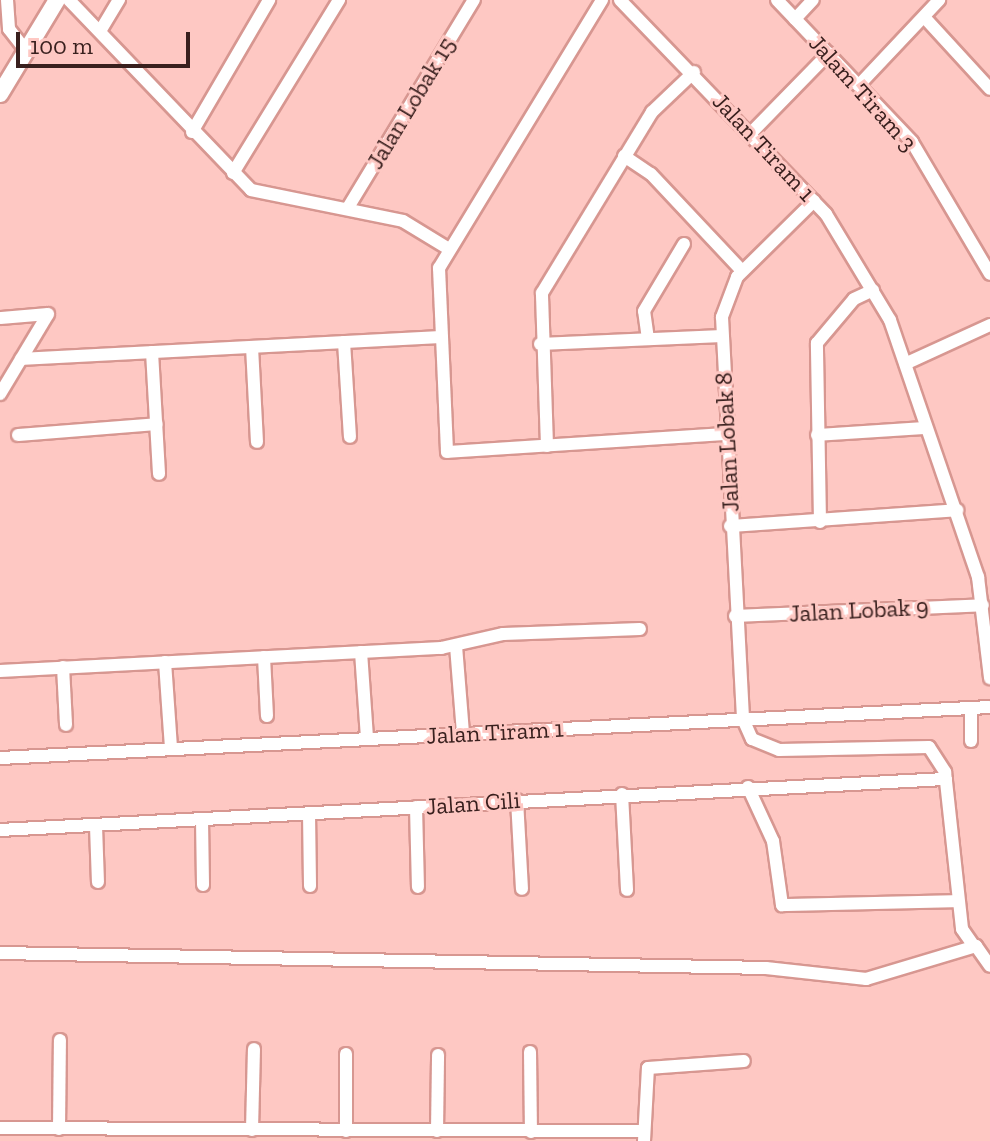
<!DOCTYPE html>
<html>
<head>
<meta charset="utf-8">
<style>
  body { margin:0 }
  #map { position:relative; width:990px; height:1141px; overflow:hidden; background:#fec8c3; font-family:"Zilla Slab",serif }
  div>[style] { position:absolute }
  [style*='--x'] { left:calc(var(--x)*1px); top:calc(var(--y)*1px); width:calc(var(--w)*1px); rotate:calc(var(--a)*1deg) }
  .roads { filter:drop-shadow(2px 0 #d79791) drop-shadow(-2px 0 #d79791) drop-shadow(0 2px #d79791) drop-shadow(0 -2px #d79791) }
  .minor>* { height:12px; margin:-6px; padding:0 6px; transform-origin:6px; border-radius:6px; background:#fff }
  .tertiary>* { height:16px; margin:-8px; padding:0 8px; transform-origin:8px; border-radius:8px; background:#fff }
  span { translate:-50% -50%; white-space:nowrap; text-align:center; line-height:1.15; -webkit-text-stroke:6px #fec8c3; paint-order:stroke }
  .street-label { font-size:24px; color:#39201e }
  .scale { position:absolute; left:16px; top:32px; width:174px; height:36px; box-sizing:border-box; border:4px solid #39201e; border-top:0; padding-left:10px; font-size:24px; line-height:28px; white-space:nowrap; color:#39201e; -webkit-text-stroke:6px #fec8c3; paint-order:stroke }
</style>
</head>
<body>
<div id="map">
  <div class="roads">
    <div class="minor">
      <div style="--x:7;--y:0;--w:29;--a:86"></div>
      <div style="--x:9;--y:29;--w:28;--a:52"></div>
      <div style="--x:69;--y:0;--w:263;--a:46.2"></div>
      <div style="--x:251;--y:190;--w:155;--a:11.5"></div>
      <div style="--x:403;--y:221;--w:54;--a:31.3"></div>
      <div style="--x:602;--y:0;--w:314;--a:121.3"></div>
      <div style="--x:439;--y:268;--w:184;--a:87.5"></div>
      <div style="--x:447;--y:452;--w:280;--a:-3.7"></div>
      <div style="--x:620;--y:0;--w:297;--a:46.1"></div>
      <div style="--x:826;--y:214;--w:124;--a:58.9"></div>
      <div style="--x:890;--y:320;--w:272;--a:71.1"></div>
      <div style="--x:978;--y:577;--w:102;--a:83.2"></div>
      <div style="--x:777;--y:0;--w:196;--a:46.4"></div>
      <div style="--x:912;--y:142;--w:153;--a:59.4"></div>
      <div style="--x:925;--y:18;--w:96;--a:47.5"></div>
      <div style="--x:795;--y:19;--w:26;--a:-47"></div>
      <div style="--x:102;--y:28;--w:33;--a:-59"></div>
      <div style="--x:859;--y:85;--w:117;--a:-46.7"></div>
      <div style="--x:192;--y:132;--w:153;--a:-59.7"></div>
      <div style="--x:750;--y:134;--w:113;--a:-45.7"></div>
      <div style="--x:624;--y:156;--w:32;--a:34"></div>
      <div style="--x:651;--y:174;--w:133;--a:46.8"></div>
      <div style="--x:233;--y:173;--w:203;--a:-58.5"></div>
      <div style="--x:814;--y:201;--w:108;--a:135.4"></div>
      <div style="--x:737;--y:277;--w:43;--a:110.6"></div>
      <div style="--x:722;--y:317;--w:403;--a:87"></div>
      <div style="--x:743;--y:719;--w:22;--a:66"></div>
      <div style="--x:752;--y:739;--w:29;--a:22"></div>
      <div style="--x:779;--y:750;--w:150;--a:-1.1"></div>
      <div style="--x:929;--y:747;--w:30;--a:57"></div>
      <div style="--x:945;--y:772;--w:158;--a:83.8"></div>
      <div style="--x:962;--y:929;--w:21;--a:55"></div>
      <div style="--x:349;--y:206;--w:241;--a:-58.8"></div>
      <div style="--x:0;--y:318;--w:48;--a:-4.8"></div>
      <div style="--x:648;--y:339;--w:28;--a:-98"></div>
      <div style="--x:644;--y:311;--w:78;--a:-59.2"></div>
      <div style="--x:344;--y:342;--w:95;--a:86.4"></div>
      <div style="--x:540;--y:344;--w:182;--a:-2.5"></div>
      <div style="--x:252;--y:347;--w:95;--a:87"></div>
      <div style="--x:152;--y:352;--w:122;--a:86.7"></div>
      <div style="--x:21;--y:359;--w:419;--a:-3"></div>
      <div style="--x:907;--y:363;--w:91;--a:-24.6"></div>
      <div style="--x:0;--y:394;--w:93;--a:-59"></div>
      <div style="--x:18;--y:435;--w:139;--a:-4.5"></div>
      <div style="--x:817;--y:435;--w:109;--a:-3.7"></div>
      <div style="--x:547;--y:446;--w:153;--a:-91.9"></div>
      <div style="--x:542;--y:293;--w:212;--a:-58.7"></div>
      <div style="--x:652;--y:112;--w:58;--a:-43.6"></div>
      <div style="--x:820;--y:522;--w:179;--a:-91"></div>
      <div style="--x:817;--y:343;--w:57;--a:-49.9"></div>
      <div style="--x:854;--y:299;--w:21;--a:-25"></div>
      <div style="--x:730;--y:526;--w:228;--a:-4"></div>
      <div style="--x:735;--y:616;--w:248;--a:-2.5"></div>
      <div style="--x:456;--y:646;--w:87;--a:85.4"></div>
      <div style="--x:361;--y:652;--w:86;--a:86"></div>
      <div style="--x:264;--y:657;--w:59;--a:87.1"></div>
      <div style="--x:165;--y:662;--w:86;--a:86"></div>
      <div style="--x:63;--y:667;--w:58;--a:87"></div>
      <div style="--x:0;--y:671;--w:442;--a:-3"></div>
      <div style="--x:441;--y:648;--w:64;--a:-12.7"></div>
      <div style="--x:503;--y:634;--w:137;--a:-2.1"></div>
      <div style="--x:971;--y:708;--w:33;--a:90"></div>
      <div style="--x:0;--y:758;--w:991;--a:-2.95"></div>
      <div style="--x:748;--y:787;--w:60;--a:65.2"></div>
      <div style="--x:773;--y:841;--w:65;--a:82"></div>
      <div style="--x:782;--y:905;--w:175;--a:-1.3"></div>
      <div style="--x:622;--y:794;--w:96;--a:87"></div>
      <div style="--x:517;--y:800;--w:89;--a:86.8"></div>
      <div style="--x:416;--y:807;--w:80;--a:88.6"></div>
      <div style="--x:309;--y:813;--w:73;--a:89.2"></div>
      <div style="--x:202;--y:820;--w:65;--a:89.1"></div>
      <div style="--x:96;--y:826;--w:56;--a:88"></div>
      <div style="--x:0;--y:830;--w:947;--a:-3.09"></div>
      <div style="--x:0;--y:953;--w:766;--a:1.12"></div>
      <div style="--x:766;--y:968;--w:101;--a:6.3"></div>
      <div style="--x:866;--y:979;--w:115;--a:-16.7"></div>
      <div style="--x:976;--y:946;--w:24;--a:55"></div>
      <div style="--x:530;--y:1052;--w:80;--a:89.3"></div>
      <div style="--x:346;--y:1054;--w:77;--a:90"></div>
      <div style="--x:0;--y:1128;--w:644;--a:0.27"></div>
      <div style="--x:59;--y:1129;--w:89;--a:-89.4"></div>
      <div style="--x:252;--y:1130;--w:81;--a:-88.6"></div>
      <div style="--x:437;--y:1131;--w:76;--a:-89.2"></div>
      <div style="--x:644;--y:1141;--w:73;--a:-86.9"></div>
      <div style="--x:648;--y:1068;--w:96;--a:-4.2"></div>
    </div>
    <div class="tertiary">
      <div style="--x:0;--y:94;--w:110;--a:-58.8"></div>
    </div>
  </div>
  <div class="street-label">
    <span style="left:863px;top:93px;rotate:48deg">Jalam Tiram 3</span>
    <span style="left:411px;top:103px;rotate:-59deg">Jalan Lobak 15</span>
    <span style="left:764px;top:147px;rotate:47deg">Jalan Tiram 1</span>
    <span style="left:727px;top:442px;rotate:-93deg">Jalan Lobak 8</span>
    <span style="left:859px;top:610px;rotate:-3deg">Jalan Lobak 9</span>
    <span style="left:495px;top:732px;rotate:-3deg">Jalan Tiram 1</span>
    <span style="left:473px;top:803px;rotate:-4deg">Jalan Cili</span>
  </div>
  <div class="scale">100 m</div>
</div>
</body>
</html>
